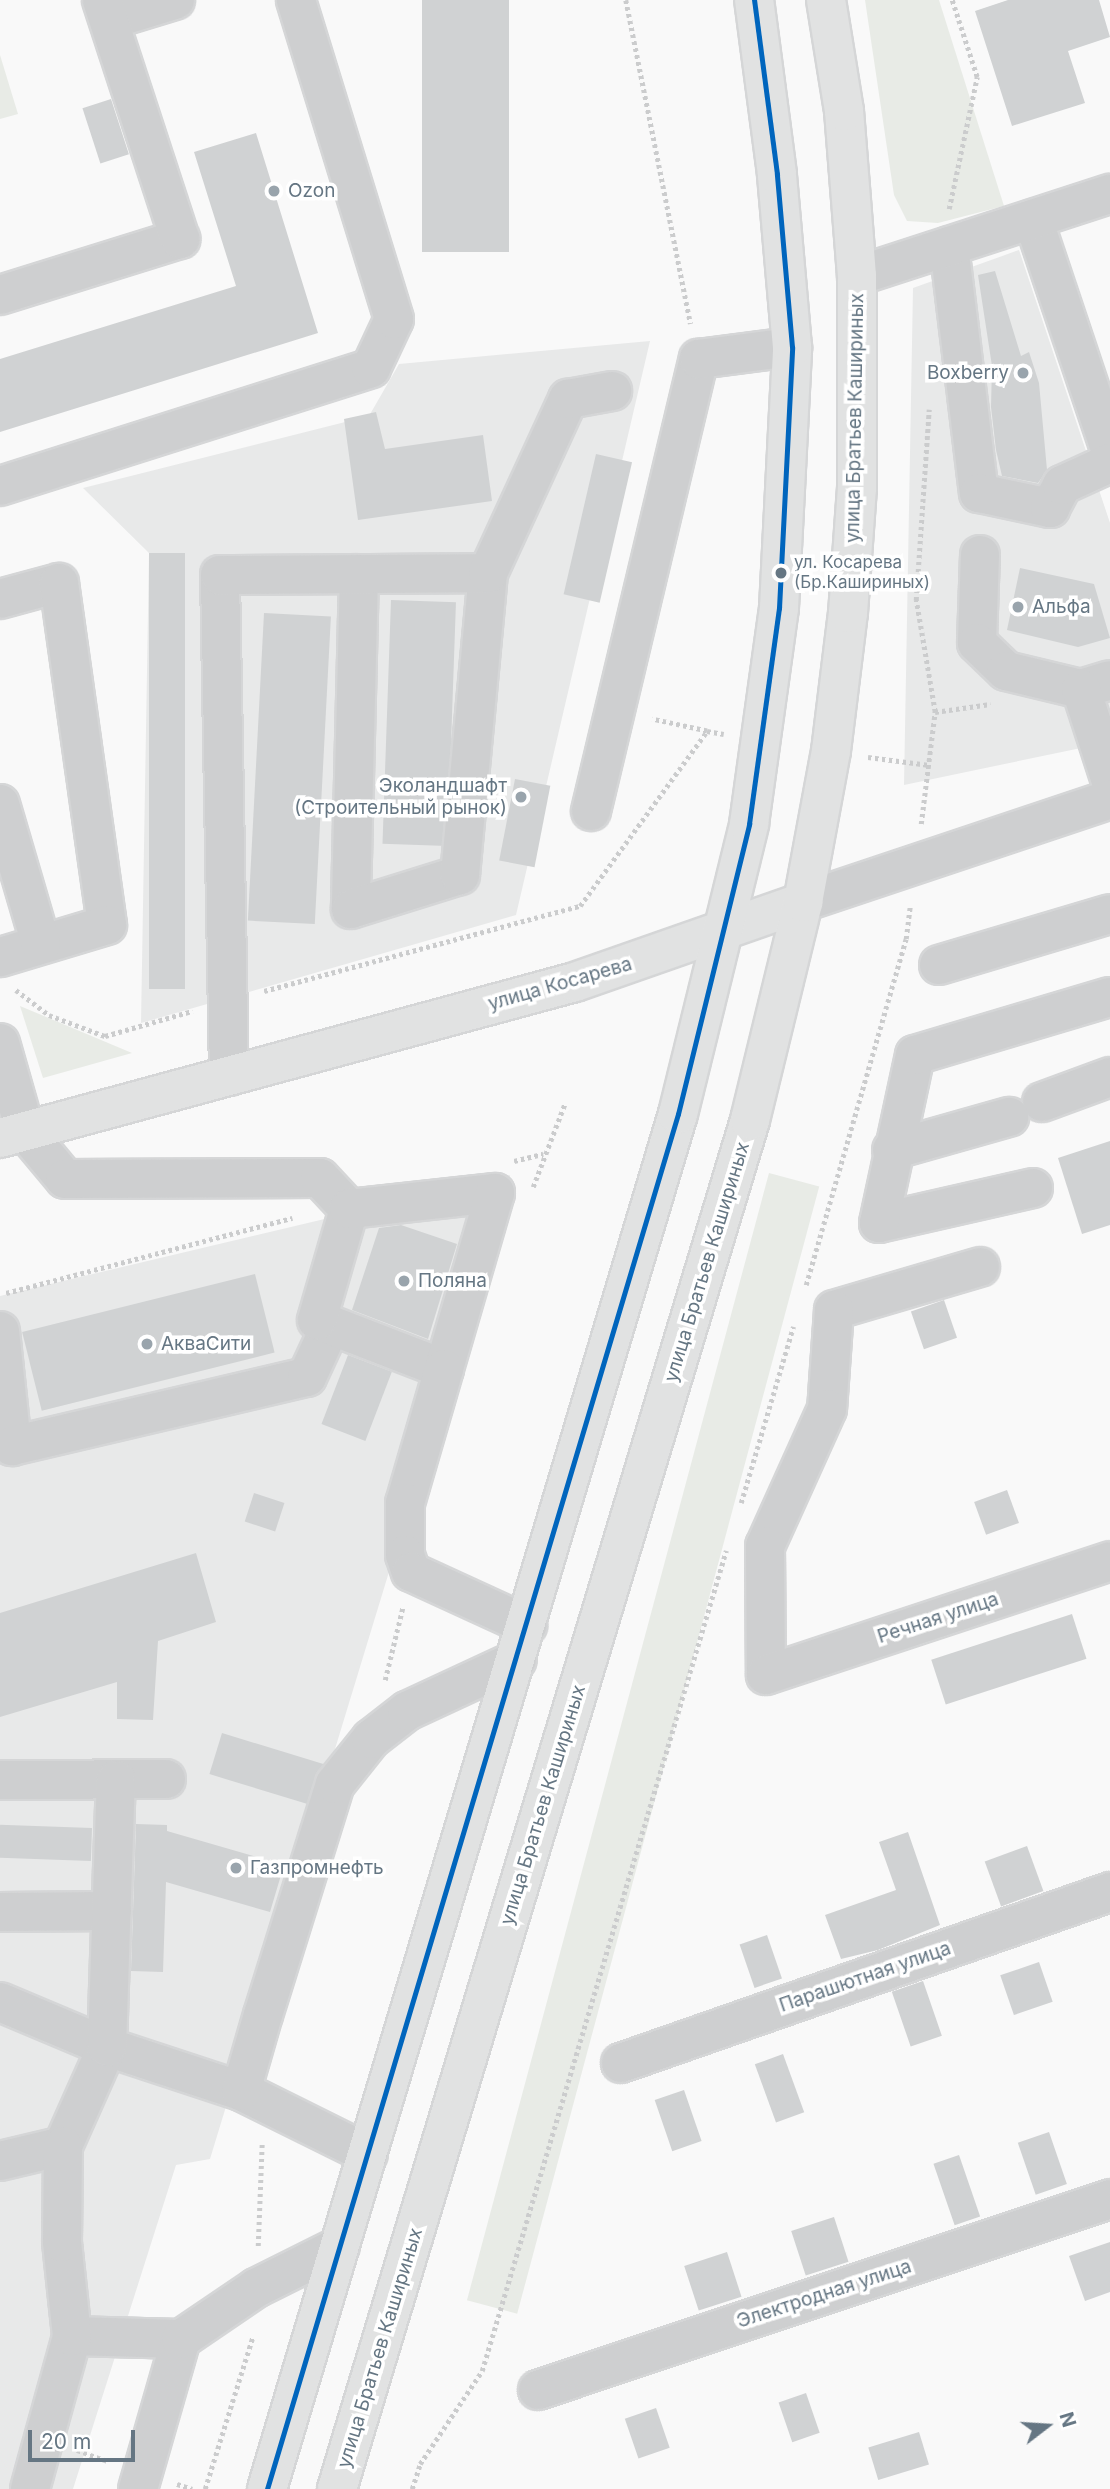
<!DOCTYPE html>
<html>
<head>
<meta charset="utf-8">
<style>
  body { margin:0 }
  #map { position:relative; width:1110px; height:2489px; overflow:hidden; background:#f9f9f9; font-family:Inter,sans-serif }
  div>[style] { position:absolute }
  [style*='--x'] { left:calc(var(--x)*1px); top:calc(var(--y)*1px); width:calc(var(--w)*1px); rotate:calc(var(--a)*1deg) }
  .built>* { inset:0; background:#e8e9e9 }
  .green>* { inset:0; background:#e8ebe6; transform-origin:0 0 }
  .building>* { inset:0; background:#d0d2d3; transform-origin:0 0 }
  .path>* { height:4.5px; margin-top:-2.25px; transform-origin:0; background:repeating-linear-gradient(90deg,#cbcccd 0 3.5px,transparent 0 7px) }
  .roads { filter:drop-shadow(2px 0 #d5d6d7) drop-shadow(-2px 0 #d5d6d7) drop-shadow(0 2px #d5d6d7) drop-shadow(0 -2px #d5d6d7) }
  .minor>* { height:38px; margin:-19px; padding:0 19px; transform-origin:19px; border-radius:19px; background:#cecfd0 }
  .major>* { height:38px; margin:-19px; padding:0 19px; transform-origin:19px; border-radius:19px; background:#e1e2e2 }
  .bus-1>* { height:5px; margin:-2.5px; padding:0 2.5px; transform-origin:2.5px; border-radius:2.5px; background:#0065bd }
  .dots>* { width:19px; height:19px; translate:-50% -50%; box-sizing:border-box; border:4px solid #fff; border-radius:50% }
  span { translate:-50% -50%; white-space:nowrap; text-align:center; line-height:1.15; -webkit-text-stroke:7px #fff; paint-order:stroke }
  .bus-label { font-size:17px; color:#657683 }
  .left { translate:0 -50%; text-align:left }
  .poi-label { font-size:19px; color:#657683 }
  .right { translate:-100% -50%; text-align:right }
  .street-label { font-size:19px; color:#657683 }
  .north { position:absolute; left:1012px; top:2391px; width:70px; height:70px; -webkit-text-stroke:5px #fff; paint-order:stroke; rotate:73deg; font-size:19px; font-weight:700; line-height:28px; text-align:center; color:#657683 }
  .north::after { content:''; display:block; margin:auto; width:24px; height:32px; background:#657683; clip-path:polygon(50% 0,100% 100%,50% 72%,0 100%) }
  .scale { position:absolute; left:28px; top:2430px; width:107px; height:32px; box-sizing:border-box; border:4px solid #657683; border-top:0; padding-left:9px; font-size:21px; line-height:24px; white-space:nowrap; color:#657683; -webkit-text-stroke:5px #fff; paint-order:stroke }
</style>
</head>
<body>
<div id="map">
  <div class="built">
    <div style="clip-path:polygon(1019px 250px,1110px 523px,1110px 742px,904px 785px,913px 288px)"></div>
    <div style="clip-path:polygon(650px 341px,516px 915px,141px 1023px,149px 553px,83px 488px,369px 416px,399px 364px)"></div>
    <div style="clip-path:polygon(510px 1175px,210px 2159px,176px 2165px,73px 2489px,0 2489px,0 1296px)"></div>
  </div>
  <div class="green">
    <div style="clip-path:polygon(865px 0,939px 0,1004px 206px,938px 223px,907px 221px,894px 195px)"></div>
    <div style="clip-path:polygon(0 55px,18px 114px,0 119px)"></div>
    <div style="clip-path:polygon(20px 1006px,132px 1053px,43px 1078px)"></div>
    <div style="left:769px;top:1173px;width:52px;height:1167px;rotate:15deg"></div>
  </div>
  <div class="building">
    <div style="left:422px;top:0;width:87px;height:252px"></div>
    <div style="clip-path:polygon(1008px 0,1099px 0,1110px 37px,1068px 51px,1085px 103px,1012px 126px,975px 11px)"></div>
    <div style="left:111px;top:99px;width:58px;height:30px;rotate:72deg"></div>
    <div style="clip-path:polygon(256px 133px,318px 333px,0 432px,0 359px,236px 286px,194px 152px)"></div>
    <div style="clip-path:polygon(995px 271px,1021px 356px,1029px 352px,1039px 383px,1047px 470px,1038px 483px,1002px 476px,996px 450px,991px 407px,992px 366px,978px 275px)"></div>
    <div style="clip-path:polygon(376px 412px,385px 449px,483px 435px,492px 501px,358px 520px,344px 419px)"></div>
    <div style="left:596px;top:454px;width:37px;height:144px;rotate:13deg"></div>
    <div style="left:149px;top:553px;width:36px;height:436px"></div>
    <div style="clip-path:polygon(1020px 568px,1094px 584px,1110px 638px,1078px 647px,1007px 630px)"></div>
    <div style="left:391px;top:600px;width:65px;height:244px;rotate:2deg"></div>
    <div style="left:264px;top:613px;width:67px;height:308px;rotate:3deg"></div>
    <div style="left:515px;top:779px;width:36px;height:83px;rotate:11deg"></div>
    <div style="clip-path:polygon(1110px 1141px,1110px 1225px,1082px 1234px,1058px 1158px)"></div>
    <div style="clip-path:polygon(401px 1225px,457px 1244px,428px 1339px,352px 1310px,379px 1228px)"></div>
    <div style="left:255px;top:1274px;width:81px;height:240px;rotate:76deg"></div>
    <div style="left:944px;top:1300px;width:40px;height:35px;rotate:71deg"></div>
    <div style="left:348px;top:1355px;width:47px;height:74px;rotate:21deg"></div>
    <div style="left:1007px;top:1490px;width:35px;height:35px;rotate:70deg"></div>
    <div style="left:254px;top:1493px;width:32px;height:30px;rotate:18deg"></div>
    <div style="clip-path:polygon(196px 1553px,216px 1622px,158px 1641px,153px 1720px,117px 1719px,117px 1682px,0 1717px,0 1613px)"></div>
    <div style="left:1072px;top:1614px;width:47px;height:148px;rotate:72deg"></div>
    <div style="left:222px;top:1733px;width:106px;height:43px;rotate:17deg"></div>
    <div style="clip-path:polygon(136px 1824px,167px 1825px,167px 1831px,284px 1865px,270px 1912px,166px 1882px,163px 1972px,131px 1971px)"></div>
    <div style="left:92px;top:1828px;width:33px;height:92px;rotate:92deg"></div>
    <div style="clip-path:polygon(908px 1832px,940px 1925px,878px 1950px,841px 1959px,825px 1915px,896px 1890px,879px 1842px)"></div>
    <div style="left:1027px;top:1846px;width:48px;height:45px;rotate:70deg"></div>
    <div style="left:767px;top:1935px;width:46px;height:29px;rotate:71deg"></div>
    <div style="left:1039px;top:1962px;width:42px;height:41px;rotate:71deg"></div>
    <div style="left:923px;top:1981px;width:58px;height:33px;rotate:71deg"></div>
    <div style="left:783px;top:2054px;width:62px;height:30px;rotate:70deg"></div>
    <div style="left:684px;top:2090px;width:54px;height:31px;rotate:71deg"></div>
    <div style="left:1049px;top:2132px;width:55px;height:33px;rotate:71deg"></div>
    <div style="left:959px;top:2155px;width:65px;height:27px;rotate:71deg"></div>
    <div style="left:834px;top:2217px;width:47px;height:45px;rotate:72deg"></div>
    <div style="clip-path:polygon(1110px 2242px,1110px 2292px,1085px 2301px,1069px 2256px)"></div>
    <div style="left:727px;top:2252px;width:47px;height:45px;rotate:72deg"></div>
    <div style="left:806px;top:2393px;width:42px;height:29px;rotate:71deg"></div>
    <div style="left:656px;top:2408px;width:42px;height:33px;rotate:71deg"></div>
    <div style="left:919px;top:2432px;width:34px;height:53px;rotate:73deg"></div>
  </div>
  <div class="path">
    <div style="--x:626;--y:0;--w:330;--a:78.7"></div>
    <div style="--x:949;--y:209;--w:135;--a:-78"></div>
    <div style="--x:977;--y:77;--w:81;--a:-108"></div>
    <div style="--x:935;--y:712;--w:56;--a:-8.3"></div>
    <div style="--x:707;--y:731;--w:17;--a:10"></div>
    <div style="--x:868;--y:757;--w:62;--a:7.5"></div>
    <div style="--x:921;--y:824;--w:113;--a:-82.9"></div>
    <div style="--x:935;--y:712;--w:114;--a:-99.6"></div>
    <div style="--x:916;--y:600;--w:191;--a:-86.1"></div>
    <div style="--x:16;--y:990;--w:41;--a:37.1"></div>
    <div style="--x:49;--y:1015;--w:60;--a:20.6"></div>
    <div style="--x:105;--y:1036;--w:91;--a:-16"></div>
    <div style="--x:264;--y:991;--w:327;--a:-15.1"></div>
    <div style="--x:580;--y:906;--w:216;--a:-54"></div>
    <div style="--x:707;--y:731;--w:56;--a:-167.7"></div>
    <div style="--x:514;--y:1161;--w:30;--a:-14"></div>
    <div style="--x:533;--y:1187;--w:90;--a:-69.1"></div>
    <div style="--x:806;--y:1285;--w:360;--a:-73.9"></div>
    <div style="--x:906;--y:939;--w:33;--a:-83"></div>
    <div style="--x:6;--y:1293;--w:296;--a:-14.7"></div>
    <div style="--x:741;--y:1503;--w:184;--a:-73.5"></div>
    <div style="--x:385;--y:1680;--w:76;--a:-76.3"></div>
    <div style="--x:258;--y:2246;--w:103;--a:-87.8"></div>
    <div style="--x:77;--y:2450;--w:33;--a:20"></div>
    <div style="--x:177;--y:2484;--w:16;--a:18"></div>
    <div style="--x:205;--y:2489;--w:160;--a:-72.6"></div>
    <div style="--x:412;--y:2489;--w:26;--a:-72"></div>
    <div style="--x:420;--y:2464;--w:112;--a:-56.3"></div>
    <div style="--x:482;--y:2371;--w:856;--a:-73.43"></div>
  </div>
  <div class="roads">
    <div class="minor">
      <div style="--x:109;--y:20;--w:69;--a:-16.9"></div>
      <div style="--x:1033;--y:219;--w:243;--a:71.5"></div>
      <div style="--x:949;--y:246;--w:249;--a:83.1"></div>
      <div style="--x:979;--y:493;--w:73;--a:11.9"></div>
      <div style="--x:1050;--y:508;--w:26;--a:-62"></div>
      <div style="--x:1062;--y:485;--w:53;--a:-24.6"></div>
      <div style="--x:857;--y:276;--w:266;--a:-18"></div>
      <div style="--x:0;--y:295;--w:189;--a:-17.3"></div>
      <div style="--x:180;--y:239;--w:251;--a:-108.1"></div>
      <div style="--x:0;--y:486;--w:389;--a:-17.6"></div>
      <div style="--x:371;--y:368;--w:54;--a:-64.9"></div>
      <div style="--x:394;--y:319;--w:334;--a:-107.1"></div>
      <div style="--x:980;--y:555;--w:88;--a:92"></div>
      <div style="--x:977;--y:643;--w:40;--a:44"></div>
      <div style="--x:1006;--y:671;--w:77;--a:13.5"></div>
      <div style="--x:1081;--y:689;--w:30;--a:-17"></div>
      <div style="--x:359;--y:574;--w:335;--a:91.4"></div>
      <div style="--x:351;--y:909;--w:114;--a:-17.3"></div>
      <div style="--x:460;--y:875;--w:303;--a:-84.7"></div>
      <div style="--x:0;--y:599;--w:61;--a:-15.2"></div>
      <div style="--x:59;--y:583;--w:345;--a:82"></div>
      <div style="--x:107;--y:925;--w:112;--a:163.3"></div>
      <div style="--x:1081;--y:689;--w:94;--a:72"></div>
      <div style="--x:0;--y:804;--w:146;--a:73.7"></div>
      <div style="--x:591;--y:811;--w:465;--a:-76.6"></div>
      <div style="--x:699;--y:359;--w:94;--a:-7.4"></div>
      <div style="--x:803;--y:902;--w:324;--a:-18.5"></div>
      <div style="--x:939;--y:965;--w:178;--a:-16.6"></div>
      <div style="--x:0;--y:1043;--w:91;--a:74.1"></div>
      <div style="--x:25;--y:1131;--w:62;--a:50.2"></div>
      <div style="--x:65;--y:1179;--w:255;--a:-0.2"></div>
      <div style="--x:320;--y:1178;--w:42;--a:46.9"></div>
      <div style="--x:229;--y:1076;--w:501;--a:-91.03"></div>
      <div style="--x:220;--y:575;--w:268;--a:-0.4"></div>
      <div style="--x:488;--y:573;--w:192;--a:-65.3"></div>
      <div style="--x:568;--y:399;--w:45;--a:-10.3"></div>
      <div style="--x:1042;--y:1102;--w:72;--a:-20.2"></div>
      <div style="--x:892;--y:1150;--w:122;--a:-15.8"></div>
      <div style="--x:1033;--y:1188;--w:158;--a:167.2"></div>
      <div style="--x:879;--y:1223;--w:172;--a:-77.9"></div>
      <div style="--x:915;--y:1055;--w:203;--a:-16.6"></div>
      <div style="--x:980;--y:1267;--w:152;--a:163.6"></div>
      <div style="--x:834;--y:1310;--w:99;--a:94"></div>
      <div style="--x:827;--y:1409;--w:150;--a:114.3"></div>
      <div style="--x:765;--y:1546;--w:129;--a:89.6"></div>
      <div style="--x:766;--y:1675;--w:362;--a:-18.3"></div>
      <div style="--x:0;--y:1331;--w:116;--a:84"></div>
      <div style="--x:12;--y:1446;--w:303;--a:-13.2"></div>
      <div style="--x:307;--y:1377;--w:57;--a:-65.2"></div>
      <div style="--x:444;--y:1369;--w:136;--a:-158.9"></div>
      <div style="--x:317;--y:1320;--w:116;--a:-73.9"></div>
      <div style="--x:349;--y:1209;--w:147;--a:-6.3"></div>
      <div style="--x:495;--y:1193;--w:183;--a:106.2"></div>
      <div style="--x:444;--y:1369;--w:140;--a:106.2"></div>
      <div style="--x:405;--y:1503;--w:52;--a:90"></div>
      <div style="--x:405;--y:1555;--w:18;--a:71"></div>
      <div style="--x:411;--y:1572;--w:128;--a:24.6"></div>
      <div style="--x:0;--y:1780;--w:166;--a:-0.3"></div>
      <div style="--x:0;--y:1912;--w:112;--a:-0.5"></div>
      <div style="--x:0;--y:2002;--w:116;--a:22.8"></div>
      <div style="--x:107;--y:2047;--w:141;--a:18.2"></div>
      <div style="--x:621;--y:2063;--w:518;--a:-19.27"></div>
      <div style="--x:368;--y:2154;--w:142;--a:-153.6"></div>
      <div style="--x:241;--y:2091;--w:79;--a:-73.9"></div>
      <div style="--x:263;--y:2015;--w:242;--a:-72.7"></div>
      <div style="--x:335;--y:1784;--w:58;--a:-51.3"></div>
      <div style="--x:371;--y:1739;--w:46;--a:-37.9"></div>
      <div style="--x:407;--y:1711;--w:121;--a:-24.9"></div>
      <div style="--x:0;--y:2161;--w:65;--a:-13.4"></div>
      <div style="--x:63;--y:2146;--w:108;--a:-66"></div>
      <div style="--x:107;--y:2047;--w:267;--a:-88.1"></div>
      <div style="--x:72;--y:2336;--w:109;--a:1.6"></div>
      <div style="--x:538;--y:2390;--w:603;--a:-18.46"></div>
      <div style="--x:30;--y:2489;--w:159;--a:-74.6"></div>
      <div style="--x:72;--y:2336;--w:95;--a:-96.1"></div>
      <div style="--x:62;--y:2242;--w:96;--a:-89.4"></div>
      <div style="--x:138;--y:2489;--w:156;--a:-74"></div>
      <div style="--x:181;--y:2339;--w:91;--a:-34.2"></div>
      <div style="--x:256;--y:2288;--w:94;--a:-26.6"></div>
    </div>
    <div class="major">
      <div style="--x:0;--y:1138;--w:596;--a:-15.18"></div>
      <div style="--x:575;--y:982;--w:242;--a:-19.3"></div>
      <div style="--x:267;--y:2489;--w:1435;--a:-73.36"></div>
      <div style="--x:678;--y:1114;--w:299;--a:-76.2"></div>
      <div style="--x:749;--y:824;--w:218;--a:-82.1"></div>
      <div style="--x:779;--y:608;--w:261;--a:-87.1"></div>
      <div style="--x:792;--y:347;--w:174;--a:-95"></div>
      <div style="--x:777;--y:174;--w:176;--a:-97.5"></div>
      <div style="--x:337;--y:2489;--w:1430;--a:-73.21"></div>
      <div style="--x:750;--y:1120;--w:224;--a:-76.3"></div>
      <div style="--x:803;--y:902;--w:154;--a:-79.5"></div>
      <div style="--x:831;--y:751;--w:139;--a:-83"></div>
      <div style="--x:848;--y:613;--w:125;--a:-85.9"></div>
      <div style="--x:857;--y:488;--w:212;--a:-90"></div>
      <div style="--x:857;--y:276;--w:166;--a:-94.5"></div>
      <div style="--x:844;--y:111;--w:112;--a:-99.2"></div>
    </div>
  </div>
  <div class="bus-1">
    <div style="--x:267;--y:2489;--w:1435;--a:-73.36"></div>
    <div style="--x:678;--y:1114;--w:299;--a:-76.2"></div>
    <div style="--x:749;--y:824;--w:218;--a:-82.1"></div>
    <div style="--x:779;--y:608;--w:261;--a:-87.1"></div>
    <div style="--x:792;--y:347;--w:174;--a:-95"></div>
    <div style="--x:777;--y:174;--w:176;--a:-97.5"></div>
  </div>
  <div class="dots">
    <div style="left:274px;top:191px;background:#99a4ac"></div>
    <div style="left:1023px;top:373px;background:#99a4ac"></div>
    <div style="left:781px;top:573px;background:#657683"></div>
    <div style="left:1018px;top:607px;background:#99a4ac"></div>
    <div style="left:521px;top:797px;background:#99a4ac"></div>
    <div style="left:404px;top:1281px;background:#99a4ac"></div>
    <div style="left:147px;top:1344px;background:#99a4ac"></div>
    <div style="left:236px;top:1868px;background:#99a4ac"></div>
  </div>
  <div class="bus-label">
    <span class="left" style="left:794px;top:573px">ул. Косарева<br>(Бр.Кашириных)</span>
  </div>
  <div class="poi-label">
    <span class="left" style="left:288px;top:191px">Ozon</span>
    <span class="right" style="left:1009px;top:373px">Boxberry</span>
    <span class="left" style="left:1032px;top:607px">Альфа</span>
    <span class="right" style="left:507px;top:797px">Эколандшафт<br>(Строительный рынок)</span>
    <span class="left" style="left:418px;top:1281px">Поляна</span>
    <span class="left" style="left:161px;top:1344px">АкваСити</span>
    <span class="left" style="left:250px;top:1868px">Газпромнефть</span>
  </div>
  <div class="street-label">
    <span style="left:855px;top:418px;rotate:-89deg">улица Братьев Кашириных</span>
    <span style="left:560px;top:984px;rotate:-16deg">улица Косарева</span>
    <span style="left:707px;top:1262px;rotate:-73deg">улица Братьев Кашириных</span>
    <span style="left:938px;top:1618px;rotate:-18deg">Речная улица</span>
    <span style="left:543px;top:1805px;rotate:-73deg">улица Братьев Кашириных</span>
    <span style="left:865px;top:1977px;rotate:-19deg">Парашютная улица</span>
    <span style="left:824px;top:2294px;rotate:-18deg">Электродная улица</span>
    <span style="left:380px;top:2348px;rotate:-73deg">улица Братьев Кашириных</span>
  </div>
  <div class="north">N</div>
  <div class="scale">20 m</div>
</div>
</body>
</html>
